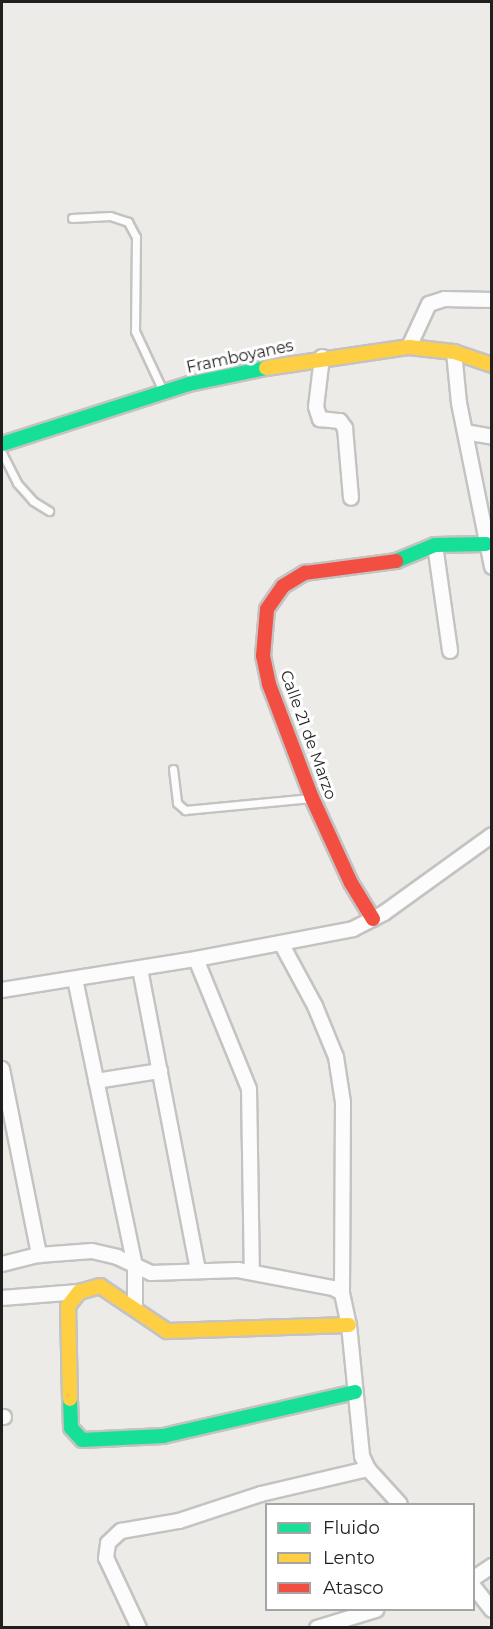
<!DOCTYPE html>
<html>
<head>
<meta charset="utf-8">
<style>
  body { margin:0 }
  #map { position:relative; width:493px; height:1629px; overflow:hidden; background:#edebe8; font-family:Montserrat,sans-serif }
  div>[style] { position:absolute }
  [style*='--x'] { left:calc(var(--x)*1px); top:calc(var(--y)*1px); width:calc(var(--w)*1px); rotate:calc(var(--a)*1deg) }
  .roads { filter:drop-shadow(2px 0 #c4c3c2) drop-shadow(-2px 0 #c4c3c2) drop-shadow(0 2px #c4c3c2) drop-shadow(0 -2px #c4c3c2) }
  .lane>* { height:7px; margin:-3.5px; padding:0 3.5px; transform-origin:3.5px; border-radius:3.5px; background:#fcfcfc }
  .street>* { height:14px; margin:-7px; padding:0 7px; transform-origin:7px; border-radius:7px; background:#fcfcfc }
  .fast>* { height:14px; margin:-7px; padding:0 7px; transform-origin:7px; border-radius:7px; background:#16e098 }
  .slow>* { height:14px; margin:-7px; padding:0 7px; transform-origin:7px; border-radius:7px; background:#ffcf43 }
  .jam>* { height:14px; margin:-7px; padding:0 7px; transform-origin:7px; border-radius:7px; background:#f24e42 }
  span { translate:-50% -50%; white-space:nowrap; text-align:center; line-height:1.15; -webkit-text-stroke:6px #fff; paint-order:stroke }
  .street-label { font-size:16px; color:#1f1f1f }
  .frame { position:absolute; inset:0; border:3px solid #1f1f1f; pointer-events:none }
  .legend { position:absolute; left:265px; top:1503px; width:210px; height:108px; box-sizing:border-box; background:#fff; border:2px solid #a5a5a5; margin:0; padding:8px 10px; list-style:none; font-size:18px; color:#1f1f1f }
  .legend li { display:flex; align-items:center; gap:12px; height:30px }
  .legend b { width:30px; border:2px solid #a5a5a5 }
</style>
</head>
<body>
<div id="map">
  <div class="roads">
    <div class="lane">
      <div style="--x:72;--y:218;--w:38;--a:-3"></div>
      <div style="--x:110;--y:216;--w:19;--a:18"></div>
      <div style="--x:128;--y:222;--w:17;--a:62"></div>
      <div style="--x:136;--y:237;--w:94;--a:90.6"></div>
      <div style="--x:135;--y:331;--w:66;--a:65"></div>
      <div style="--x:2;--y:453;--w:34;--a:63"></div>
      <div style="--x:17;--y:483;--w:24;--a:48"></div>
      <div style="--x:33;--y:501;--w:19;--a:32"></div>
      <div style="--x:173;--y:769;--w:34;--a:83"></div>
      <div style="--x:177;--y:803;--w:11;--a:41"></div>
      <div style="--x:185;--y:810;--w:127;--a:-5.4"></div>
    </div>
    <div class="street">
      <div style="--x:409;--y:347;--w:47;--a:-65.1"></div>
      <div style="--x:429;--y:304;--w:16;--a:-18"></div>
      <div style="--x:444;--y:299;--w:48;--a:1.2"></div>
      <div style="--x:454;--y:352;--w:51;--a:84.4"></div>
      <div style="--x:459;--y:403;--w:167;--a:78.6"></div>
      <div style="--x:322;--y:357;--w:50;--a:96.8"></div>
      <div style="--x:316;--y:407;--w:13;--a:72"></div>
      <div style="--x:320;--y:419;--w:20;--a:6"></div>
      <div style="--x:340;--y:421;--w:9;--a:54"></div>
      <div style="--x:345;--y:428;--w:70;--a:85.1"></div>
      <div style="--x:465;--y:432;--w:27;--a:10"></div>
      <div style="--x:435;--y:545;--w:107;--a:81.9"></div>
      <div style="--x:281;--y:943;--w:72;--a:61.6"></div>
      <div style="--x:315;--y:1006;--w:55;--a:67.6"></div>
      <div style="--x:336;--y:1057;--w:46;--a:81.2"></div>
      <div style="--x:343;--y:1102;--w:191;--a:90.3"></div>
      <div style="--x:196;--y:959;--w:140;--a:67.8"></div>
      <div style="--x:249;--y:1089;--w:183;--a:89.1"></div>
      <div style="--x:140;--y:969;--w:306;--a:79.1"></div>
      <div style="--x:75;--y:979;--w:294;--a:78.2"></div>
      <div style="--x:135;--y:1267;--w:41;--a:90"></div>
      <div style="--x:2;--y:990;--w:196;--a:-9.1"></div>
      <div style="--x:196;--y:959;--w:160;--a:-10.8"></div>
      <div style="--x:353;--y:929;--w:35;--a:-27"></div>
      <div style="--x:384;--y:913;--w:133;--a:-35.8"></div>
      <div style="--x:2;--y:1069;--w:190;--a:78.7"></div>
      <div style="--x:96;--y:1081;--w:65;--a:-8.9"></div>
      <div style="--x:2;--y:1264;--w:38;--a:-14"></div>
      <div style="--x:39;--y:1255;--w:53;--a:-4.3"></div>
      <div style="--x:92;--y:1251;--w:26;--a:13"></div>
      <div style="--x:117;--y:1257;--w:38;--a:25"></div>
      <div style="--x:151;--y:1273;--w:87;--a:-2"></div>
      <div style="--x:238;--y:1270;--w:97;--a:10.7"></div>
      <div style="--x:333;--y:1288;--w:10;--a:29"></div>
      <div style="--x:342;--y:1293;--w:33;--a:78"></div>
      <div style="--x:349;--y:1325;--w:132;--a:84.3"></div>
      <div style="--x:362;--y:1456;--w:14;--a:65"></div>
      <div style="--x:368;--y:1469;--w:47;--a:47.6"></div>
      <div style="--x:2;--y:1298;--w:77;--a:-4.5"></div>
      <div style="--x:2;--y:1417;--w:2;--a:0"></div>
      <div style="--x:474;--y:1578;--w:22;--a:-34"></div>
      <div style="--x:474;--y:1587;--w:29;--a:52"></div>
      <div style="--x:139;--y:1628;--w:77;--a:-115.2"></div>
      <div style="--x:106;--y:1558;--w:15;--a:-82"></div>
      <div style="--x:108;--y:1543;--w:18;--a:-43"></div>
      <div style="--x:121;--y:1531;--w:59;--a:-9.8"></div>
      <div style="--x:179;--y:1521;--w:86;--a:-18.2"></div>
      <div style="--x:261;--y:1494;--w:110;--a:-13.2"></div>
      <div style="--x:317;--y:1628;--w:62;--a:-17"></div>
    </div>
    <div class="fast">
      <div style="--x:2;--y:444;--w:196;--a:-17.8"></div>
      <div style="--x:189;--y:384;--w:79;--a:-11.7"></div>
      <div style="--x:396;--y:561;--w:42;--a:-22.3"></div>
      <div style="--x:435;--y:545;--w:51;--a:-1.1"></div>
      <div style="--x:70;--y:1399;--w:29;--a:88"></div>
      <div style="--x:71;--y:1428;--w:16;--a:47"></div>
      <div style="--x:82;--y:1440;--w:81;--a:-2.8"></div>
      <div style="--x:163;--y:1436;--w:197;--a:-12.9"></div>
    </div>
    <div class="slow">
      <div style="--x:266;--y:368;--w:145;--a:-8.4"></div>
      <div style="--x:409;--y:347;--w:45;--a:6.3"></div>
      <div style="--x:454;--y:352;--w:40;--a:18.9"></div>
      <div style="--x:70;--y:1399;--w:93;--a:-91.2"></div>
      <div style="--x:68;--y:1306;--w:18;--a:-52"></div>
      <div style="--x:79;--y:1292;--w:22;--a:-16"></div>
      <div style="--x:100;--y:1286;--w:81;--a:33.9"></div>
      <div style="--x:167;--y:1331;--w:182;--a:-1.9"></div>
    </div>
    <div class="jam">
      <div style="--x:373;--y:919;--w:42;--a:-121.4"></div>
      <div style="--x:351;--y:883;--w:94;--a:-114.6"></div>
      <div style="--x:312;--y:798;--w:122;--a:-110.7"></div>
      <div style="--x:269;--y:684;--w:29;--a:-102"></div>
      <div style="--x:263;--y:656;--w:47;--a:-85.1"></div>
      <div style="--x:267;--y:609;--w:28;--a:-55"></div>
      <div style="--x:283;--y:586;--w:26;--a:-31"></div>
      <div style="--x:305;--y:573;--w:92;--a:-7.5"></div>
    </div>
  </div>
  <div class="street-label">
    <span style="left:240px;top:357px;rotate:-12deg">Framboyanes</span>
    <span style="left:308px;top:735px;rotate:70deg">Calle 21 de Marzo</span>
  </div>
  <div class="frame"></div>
  <ul class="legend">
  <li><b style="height:8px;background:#16e098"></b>Fluido</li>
  <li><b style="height:8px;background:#ffcf43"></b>Lento</li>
  <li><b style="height:8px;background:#f24e42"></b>Atasco</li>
  </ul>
</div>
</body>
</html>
